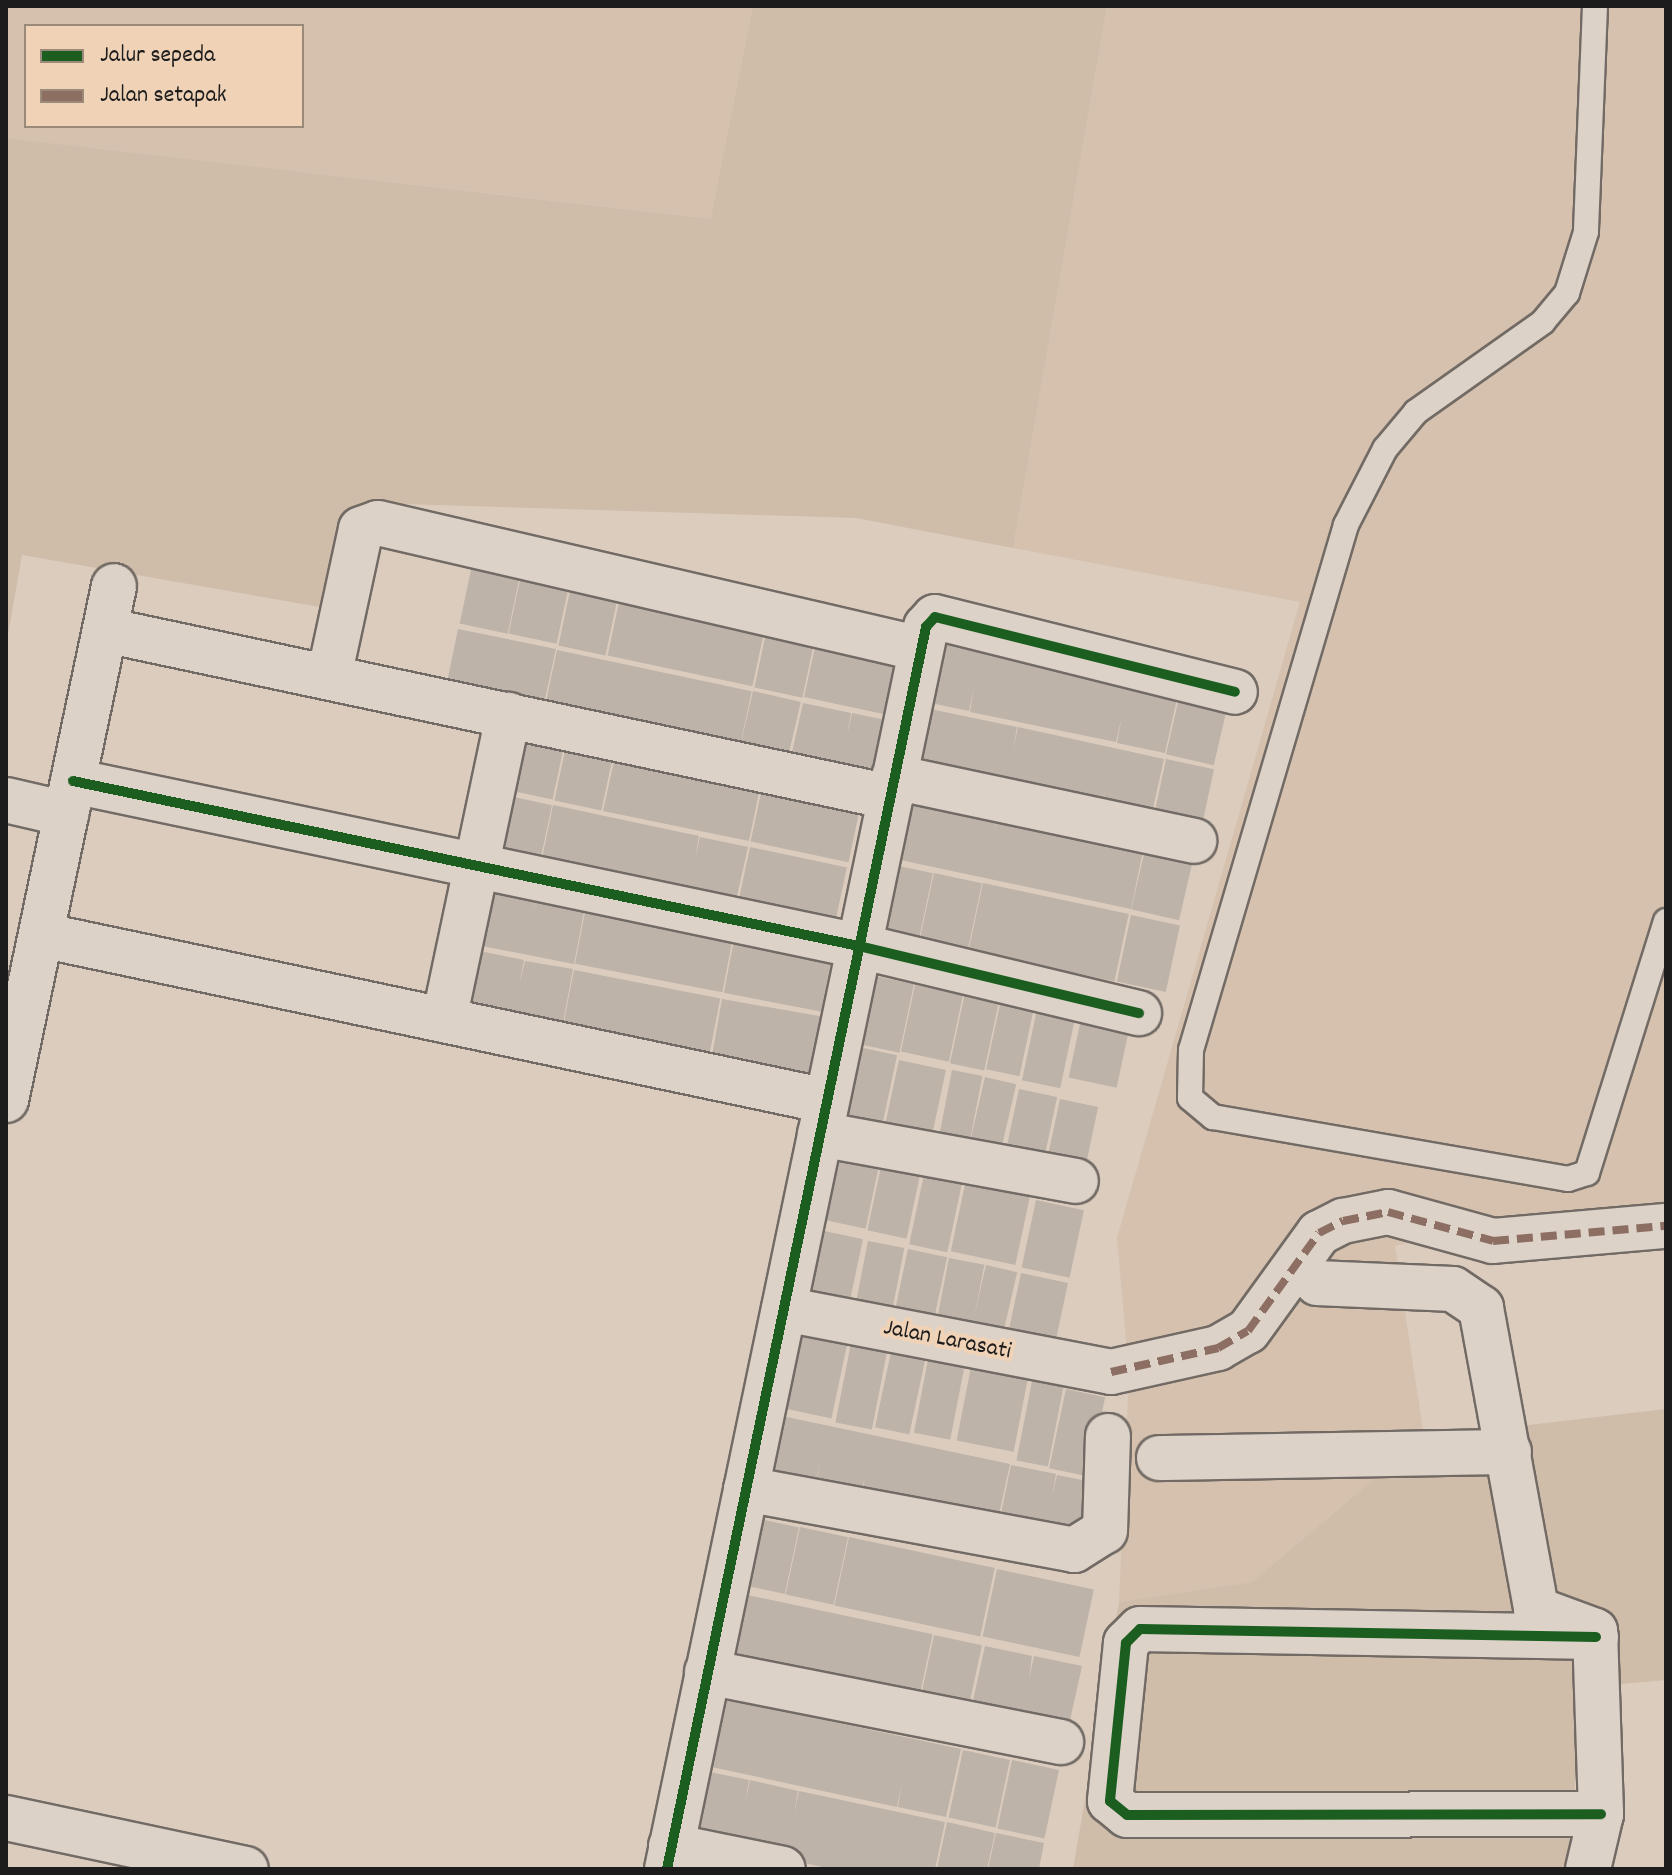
<!DOCTYPE html>
<html>
<head>
<meta charset="utf-8">
<style>
  body { margin:0 }
  #map { position:relative; width:1672px; height:1875px; overflow:hidden; background:#dbccbe; font-family:Dekko,sans-serif }
  div>[style] { position:absolute }
  [style*='--x'] { left:calc(var(--x)*1px); top:calc(var(--y)*1px); width:calc(var(--w)*1px); rotate:calc(var(--a)*1deg) }
  .built>* { inset:0; background:#d5c1ad }
  .green>* { inset:0; background:#cfbca9 }
  .building>* { inset:0; background:#bdb3a9; transform-origin:0 0 }
  .roads { filter:drop-shadow(2px 0 #726b65) drop-shadow(-2px 0 #726b65) drop-shadow(0 2px #726b65) drop-shadow(0 -2px #726b65) }
  .service>* { height:24px; margin:-12px; padding:0 12px; transform-origin:12px; border-radius:12px; background:#ddd2c8 }
  .minor>* { height:44px; margin:-22px; padding:0 22px; transform-origin:22px; border-radius:22px; background:#ddd2c8 }
  .quiet>* { height:8px; margin-top:-4px; transform-origin:0; background:repeating-linear-gradient(90deg,#8d6e63 0 16px,transparent 0 24px) }
  .cycleway>* { height:10px; margin:-5px; padding:0 5px; transform-origin:5px; border-radius:5px; background:#1b5e20 }
  span { translate:-50% -50%; white-space:nowrap; text-align:center; line-height:1.15; -webkit-text-stroke:8px #f0d3b7; paint-order:stroke }
  .street-label { font-size:24px; color:#1c1c1c }
  .frame { position:absolute; inset:0; border:8px solid #1c1c1c; pointer-events:none }
  .legend { position:absolute; left:24px; top:24px; width:280px; height:104px; box-sizing:border-box; background:#f0d3b7; border:2px solid #9b8a79; margin:0; padding:10px 14px; list-style:none; font-size:24px; color:#1c1c1c }
  .legend li { display:flex; align-items:center; gap:16px; height:40px }
  .legend b { width:40px; border:2px solid #9b8a79 }
</style>
</head>
<body>
<div id="map">
  <div class="built">
    <div style="clip-path:polygon(evenodd,6px 6px,753px 6px,712px 219px,6px 138px,6px 6px,26px 26px,302px 26px,302px 126px,26px 126px,26px 26px)"></div>
    <div style="clip-path:polygon(1107px 6px,1666px 6px,1666px 1218px,1481px 1224px,1395px 1246px,1424px 1437px,1252px 1582px,1119px 1602px,1129px 1374px,1117px 1238px,1300px 602px,1013px 548px)"></div>
  </div>
  <div class="green">
    <div style="clip-path:polygon(753px 6px,1107px 6px,1013px 548px,856px 518px,373px 503px,349px 612px,22px 555px,6px 646px,6px 138px,711px 219px)"></div>
    <div style="clip-path:polygon(1666px 1409px,1666px 1680px,1577px 1688px,1573px 1869px,1073px 1869px,1119px 1602px,1252px 1582px,1424px 1437px)"></div>
  </div>
  <div class="building">
    <div style="left:474px;top:556px;width:49px;height:69px;rotate:12deg"></div>
    <div style="left:523px;top:566px;width:49px;height:69px;rotate:12deg"></div>
    <div style="left:573px;top:577px;width:48px;height:70px;rotate:12deg"></div>
    <div style="left:622px;top:588px;width:148px;height:69px;rotate:12deg"></div>
    <div style="left:769px;top:619px;width:49px;height:70px;rotate:12deg"></div>
    <div style="clip-path:polygon(458px 629px,556px 649px,541px 717px,493px 707px,497px 684px,492px 707px,444px 697px)"></div>
    <div style="clip-path:polygon(819px 629px,867px 639px,863px 663px,868px 639px,916px 649px,902px 718px,804px 697px)"></div>
    <div style="clip-path:polygon(935px 633px,1180px 685px,1165px 753px,1117px 743px,1122px 716px,1116px 742px,970px 712px,974px 687px,969px 711px,921px 701px)"></div>
    <div style="left:557px;top:650px;width:199px;height:69px;rotate:12deg"></div>
    <div style="left:1182px;top:685px;width:49px;height:71px;rotate:13deg"></div>
    <div style="left:753px;top:691px;width:49px;height:70px;rotate:13deg"></div>
    <div style="clip-path:polygon(803px 703px,851px 713px,847px 736px,852px 713px,900px 723px,886px 790px,788px 770px)"></div>
    <div style="clip-path:polygon(920px 707px,1017px 727px,1013px 751px,1018px 727px,1164px 759px,1149px 826px,1101px 816px,1105px 792px,1100px 816px,905px 774px)"></div>
    <div style="left:520px;top:722px;width:48px;height:69px;rotate:12deg"></div>
    <div style="left:569px;top:732px;width:48px;height:70px;rotate:12deg"></div>
    <div style="clip-path:polygon(618px 743px,665px 753px,662px 776px,667px 753px,763px 773px,749px 841px,603px 811px)"></div>
    <div style="left:1166px;top:759px;width:49px;height:68px;rotate:12deg"></div>
    <div style="left:765px;top:774px;width:100px;height:69px;rotate:12deg"></div>
    <div style="clip-path:polygon(900px 789px,998px 810px,994px 834px,999px 810px,1145px 841px,1131px 909px,886px 857px)"></div>
    <div style="left:504px;top:795px;width:49px;height:68px;rotate:12deg"></div>
    <div style="clip-path:polygon(553px 805px,699px 836px,695px 860px,700px 837px,748px 847px,733px 914px,539px 873px)"></div>
    <div style="left:1147px;top:841px;width:49px;height:70px;rotate:13deg"></div>
    <div style="left:750px;top:847px;width:99px;height:70px;rotate:12deg"></div>
    <div style="left:885px;top:863px;width:49px;height:69px;rotate:12deg"></div>
    <div style="left:934px;top:873px;width:49px;height:69px;rotate:12deg"></div>
    <div style="clip-path:polygon(490px 877px,538px 886px,533px 914px,539px 887px,587px 896px,574px 964px,477px 945px)"></div>
    <div style="left:983px;top:883px;width:149px;height:69px;rotate:12deg"></div>
    <div style="left:588px;top:897px;width:150px;height:68px;rotate:11deg"></div>
    <div style="left:1131px;top:915px;width:50px;height:68px;rotate:12deg"></div>
    <div style="left:737px;top:925px;width:99px;height:69px;rotate:11deg"></div>
    <div style="clip-path:polygon(475px 950px,524px 960px,519px 986px,525px 961px,573px 969px,560px 1038px,462px 1019px)"></div>
    <div style="left:574px;top:970px;width:149px;height:69px;rotate:11deg"></div>
    <div style="left:866px;top:974px;width:49px;height:70px;rotate:12deg"></div>
    <div style="left:915px;top:985px;width:49px;height:68px;rotate:12deg"></div>
    <div style="left:966px;top:988px;width:35px;height:77px;rotate:12deg"></div>
    <div style="left:1003px;top:990px;width:34px;height:81px;rotate:12deg"></div>
    <div style="left:722px;top:999px;width:100px;height:68px;rotate:10deg"></div>
    <div style="left:1039px;top:1000px;width:39px;height:82px;rotate:12deg"></div>
    <div style="left:1083px;top:1010px;width:49px;height:69px;rotate:12deg"></div>
    <div style="left:854px;top:1046px;width:44px;height:80px;rotate:12deg"></div>
    <div style="left:899px;top:1060px;width:48px;height:75px;rotate:12deg"></div>
    <div style="left:952px;top:1070px;width:31px;height:77px;rotate:11deg"></div>
    <div style="left:985px;top:1077px;width:32px;height:78px;rotate:13deg"></div>
    <div style="left:1019px;top:1089px;width:39px;height:70px;rotate:12deg"></div>
    <div style="left:1060px;top:1099px;width:39px;height:69px;rotate:12deg"></div>
    <div style="left:832px;top:1151px;width:49px;height:69px;rotate:12deg"></div>
    <div style="left:883px;top:1157px;width:40px;height:75px;rotate:12deg"></div>
    <div style="left:926px;top:1165px;width:39px;height:81px;rotate:12deg"></div>
    <div style="left:967px;top:1175px;width:66px;height:78px;rotate:12deg"></div>
    <div style="left:1036px;top:1200px;width:49px;height:69px;rotate:12deg"></div>
    <div style="left:815px;top:1229px;width:49px;height:70px;rotate:12deg"></div>
    <div style="left:868px;top:1241px;width:37px;height:68px;rotate:11deg"></div>
    <div style="left:908px;top:1249px;width:40px;height:69px;rotate:12deg"></div>
    <div style="left:949px;top:1258px;width:36px;height:69px;rotate:11deg"></div>
    <div style="left:986px;top:1265px;width:32px;height:70px;rotate:13deg"></div>
    <div style="left:1021px;top:1273px;width:48px;height:70px;rotate:12deg"></div>
    <div style="left:786px;top:1329px;width:63px;height:78px;rotate:12deg"></div>
    <div style="left:851px;top:1343px;width:37px;height:81px;rotate:11deg"></div>
    <div style="left:891px;top:1352px;width:35px;height:77px;rotate:12deg"></div>
    <div style="left:928px;top:1360px;width:37px;height:74px;rotate:11deg"></div>
    <div style="left:971px;top:1367px;width:58px;height:75px;rotate:11deg"></div>
    <div style="left:1032px;top:1381px;width:32px;height:81px;rotate:11deg"></div>
    <div style="left:1066px;top:1389px;width:40px;height:81px;rotate:12deg"></div>
    <div style="clip-path:polygon(782px 1416px,1010px 1464px,996px 1528px,951px 1518px,956px 1496px,950px 1518px,861px 1499px,865px 1477px,859px 1499px,815px 1490px,820px 1464px,814px 1489px,769px 1479px)"></div>
    <div style="clip-path:polygon(1011px 1465px,1056px 1474px,1052px 1497px,1057px 1475px,1092px 1482px,1079px 1545px,998px 1528px)"></div>
    <div style="left:750px;top:1517px;width:50px;height:68px;rotate:12deg"></div>
    <div style="left:800px;top:1527px;width:49px;height:69px;rotate:12deg"></div>
    <div style="left:849px;top:1537px;width:149px;height:70px;rotate:12deg"></div>
    <div style="left:997px;top:1569px;width:99px;height:69px;rotate:12deg"></div>
    <div style="left:738px;top:1593px;width:199px;height:70px;rotate:12deg"></div>
    <div style="left:934px;top:1635px;width:49px;height:69px;rotate:12deg"></div>
    <div style="clip-path:polygon(985px 1646px,1032px 1656px,1029px 1679px,1034px 1656px,1082px 1666px,1067px 1734px,970px 1714px)"></div>
    <div style="clip-path:polygon(716px 1697px,961px 1749px,946px 1817px,898px 1807px,902px 1782px,897px 1807px,702px 1765px)"></div>
    <div style="left:963px;top:1750px;width:48px;height:69px;rotate:12deg"></div>
    <div style="left:1012px;top:1760px;width:48px;height:70px;rotate:12deg"></div>
    <div style="clip-path:polygon(700px 1770px,749px 1780px,745px 1805px,750px 1780px,798px 1791px,794px 1815px,799px 1791px,945px 1822px,935px 1869px,832px 1869px,686px 1838px)"></div>
    <div style="clip-path:polygon(947px 1822px,995px 1833px,987px 1869px,937px 1869px)"></div>
    <div style="clip-path:polygon(996px 1833px,1044px 1843px,1039px 1869px,988px 1869px)"></div>
  </div>
  <div class="roads">
    <div class="service">
      <div style="--x:1595;--y:6;--w:226;--a:92.3"></div>
      <div style="--x:1586;--y:232;--w:64;--a:107.3"></div>
      <div style="--x:1567;--y:293;--w:38;--a:130"></div>
      <div style="--x:1543;--y:322;--w:156;--a:144.7"></div>
      <div style="--x:1416;--y:412;--w:48;--a:130"></div>
      <div style="--x:1385;--y:449;--w:85;--a:117.2"></div>
      <div style="--x:1346;--y:525;--w:547;--a:106.45"></div>
      <div style="--x:1191;--y:1050;--w:48;--a:91.2"></div>
      <div style="--x:1190;--y:1098;--w:30;--a:40"></div>
      <div style="--x:1213;--y:1117;--w:360;--a:9.9"></div>
      <div style="--x:1568;--y:1179;--w:20;--a:-18"></div>
      <div style="--x:1587;--y:1173;--w:264;--a:-72.6"></div>
    </div>
    <div class="minor">
      <div style="--x:105;--y:630;--w:803;--a:12.01"></div>
      <div style="--x:329;--y:677;--w:151;--a:-77.8"></div>
      <div style="--x:361;--y:529;--w:18;--a:-19"></div>
      <div style="--x:378;--y:523;--w:557;--a:13.06"></div>
      <div style="--x:894;--y:777;--w:307;--a:12"></div>
      <div style="--x:73;--y:781;--w:803;--a:11.86"></div>
      <div style="--x:859;--y:946;--w:288;--a:13.5"></div>
      <div style="--x:6;--y:800;--w:62;--a:13.1"></div>
      <div style="--x:41;--y:935;--w:803;--a:11.93"></div>
      <div style="--x:444;--y:1020;--w:312;--a:-78.1"></div>
      <div style="--x:6;--y:1100;--w:525;--a:-78.13"></div>
      <div style="--x:820;--y:1134;--w:260;--a:10.4"></div>
      <div style="--x:1317;--y:1283;--w:136;--a:2.5"></div>
      <div style="--x:1453;--y:1289;--w:34;--a:34"></div>
      <div style="--x:1481;--y:1308;--w:306;--a:79.6"></div>
      <div style="--x:1536;--y:1609;--w:63;--a:20.4"></div>
      <div style="--x:1595;--y:1631;--w:183;--a:88.1"></div>
      <div style="--x:1601;--y:1814;--w:57;--a:103.3"></div>
      <div style="--x:784;--y:1309;--w:333;--a:10.9"></div>
      <div style="--x:1111;--y:1372;--w:110;--a:-12.6"></div>
      <div style="--x:1218;--y:1348;--w:34;--a:-30"></div>
      <div style="--x:1248;--y:1331;--w:121;--a:-54.1"></div>
      <div style="--x:1319;--y:1233;--w:27;--a:-27"></div>
      <div style="--x:1343;--y:1221;--w:46;--a:-11.3"></div>
      <div style="--x:1388;--y:1212;--w:109;--a:15.4"></div>
      <div style="--x:1493;--y:1241;--w:174;--a:-5"></div>
      <div style="--x:1159;--y:1458;--w:350;--a:-1"></div>
      <div style="--x:746;--y:1489;--w:334;--a:10.5"></div>
      <div style="--x:1074;--y:1550;--w:36;--a:-32"></div>
      <div style="--x:1105;--y:1531;--w:95;--a:-88.2"></div>
      <div style="--x:1596;--y:1637;--w:456;--a:-179"></div>
      <div style="--x:1140;--y:1629;--w:20;--a:135"></div>
      <div style="--x:1126;--y:1643;--w:159;--a:95.8"></div>
      <div style="--x:1110;--y:1801;--w:22;--a:39"></div>
      <div style="--x:1127;--y:1815;--w:474;--a:-0.1"></div>
      <div style="--x:707;--y:1672;--w:361;--a:11.2"></div>
      <div style="--x:6;--y:1818;--w:245;--a:12"></div>
      <div style="--x:671;--y:1846;--w:114;--a:11.6"></div>
      <div style="--x:667;--y:1869;--w:1269;--a:-78.22"></div>
      <div style="--x:926;--y:627;--w:13;--a:-48"></div>
      <div style="--x:935;--y:617;--w:309;--a:14"></div>
    </div>
  </div>
  <div class="quiet">
    <div style="--x:1111;--y:1372;--w:110;--a:-12.6"></div>
    <div style="--x:1218;--y:1348;--w:34;--a:-30"></div>
    <div style="--x:1248;--y:1331;--w:121;--a:-54.1"></div>
    <div style="--x:1319;--y:1233;--w:27;--a:-27"></div>
    <div style="--x:1343;--y:1221;--w:46;--a:-11.3"></div>
    <div style="--x:1388;--y:1212;--w:109;--a:15.4"></div>
    <div style="--x:1493;--y:1241;--w:174;--a:-5"></div>
  </div>
  <div class="cycleway">
    <div style="--x:73;--y:781;--w:803;--a:11.86"></div>
    <div style="--x:859;--y:946;--w:288;--a:13.5"></div>
    <div style="--x:1596;--y:1637;--w:456;--a:-179"></div>
    <div style="--x:1140;--y:1629;--w:20;--a:135"></div>
    <div style="--x:1126;--y:1643;--w:159;--a:95.8"></div>
    <div style="--x:1110;--y:1801;--w:22;--a:39"></div>
    <div style="--x:1127;--y:1815;--w:474;--a:-0.1"></div>
    <div style="--x:667;--y:1869;--w:1269;--a:-78.22"></div>
    <div style="--x:926;--y:627;--w:13;--a:-48"></div>
    <div style="--x:935;--y:617;--w:309;--a:14"></div>
  </div>
  <div class="street-label">
    <span style="left:947px;top:1341px;rotate:11deg">Jalan Larasati</span>
  </div>
  <div class="frame"></div>
  <ul class="legend">
  <li><b style="height:10px;background:#1b5e20"></b>Jalur sepeda</li>
  <li><b style="height:10px;background:#8d6e63"></b>Jalan setapak</li>
  </ul>
</div>
</body>
</html>
